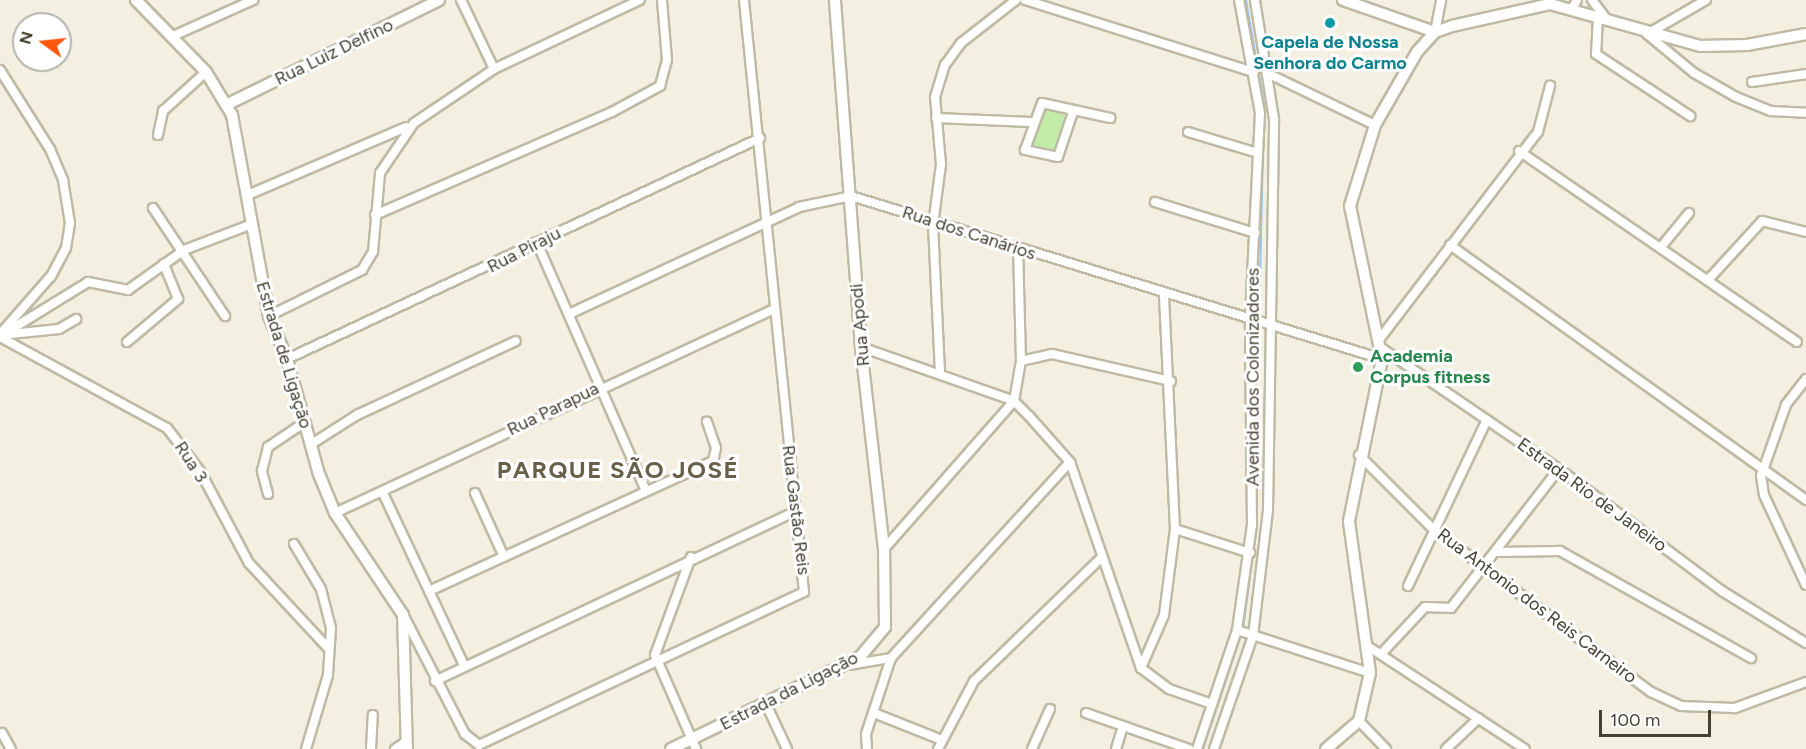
<!DOCTYPE html>
<html>
<head>
<meta charset="utf-8">
<style>
  body { margin:0 }
  #map { position:relative; width:1806px; height:749px; overflow:hidden; background:#f3f0e2; font-family:Figtree,sans-serif }
  div>[style] { position:absolute }
  [style*='--x'] { left:calc(var(--x)*1px); top:calc(var(--y)*1px); width:calc(var(--w)*1px); rotate:calc(var(--a)*1deg) }
  .green>* { inset:0; background:#c2eba7; transform-origin:0 0 }
  .stream>* { height:2px; margin:-1px; padding:0 1px; transform-origin:1px; border-radius:1px; background:#98c1f6 }
  .roads { filter:drop-shadow(2px 0 #bebaa4) drop-shadow(-2px 0 #bebaa4) drop-shadow(0 2px #bebaa4) drop-shadow(0 -2px #bebaa4) }
  .minor>* { height:8px; margin:-4px; padding:0 4px; transform-origin:4px; border-radius:4px; background:#fff }
  .tertiary>* { height:10px; margin:-5px; padding:0 5px; transform-origin:5px; border-radius:5px; background:#fff }
  .dots>* { width:16px; height:16px; translate:-50% -50%; box-sizing:border-box; border:3px solid #fff; border-radius:50% }
  span { translate:-50% -50%; white-space:nowrap; text-align:center; line-height:1.15; -webkit-text-stroke:6px #fff; paint-order:stroke }
  .culture-label { font-size:18px; color:#0d838f; font-weight:700 }
  .street-label { font-size:18px; color:#444032 }
  .leisure-label { font-size:18px; color:#27864d; font-weight:700 }
  .left { translate:0 -50%; text-align:left }
  .district-label { font-size:24px; color:#686049; font-weight:700; letter-spacing:1.5px }
  .north { position:absolute; left:12px; top:12px; width:60px; height:60px; box-sizing:border-box; background:#fff; border:2px solid #b4b3ad; border-radius:50%; rotate:285deg; font-size:16px; font-weight:700; line-height:24px; text-align:center; color:#444032 }
  .north::after { content:''; display:block; margin:auto; width:21px; height:27px; background:#ff560d; clip-path:polygon(50% 0,100% 100%,50% 72%,0 100%) }
  .scale { position:absolute; left:1599px; top:710px; width:112px; height:27px; box-sizing:border-box; border:3px solid #444032; border-top:0; padding-left:8px; font-size:18px; line-height:21px; white-space:nowrap; color:#444032; -webkit-text-stroke:4px #fff; paint-order:stroke }
</style>
</head>
<body>
<div id="map">
  <div class="green">
    <div style="left:1039px;top:106px;width:27px;height:42px;rotate:15deg"></div>
  </div>
  <div class="stream">
    <div style="--x:1246;--y:0;--w:106;--a:80.2"></div>
    <div style="--x:1264;--y:104;--w:215;--a:91.3"></div>
    <div style="--x:1254;--y:376;--w:51;--a:-84.4"></div>
    <div style="--x:1243;--y:629;--w:108;--a:-82.5"></div>
    <div style="--x:1257;--y:522;--w:93;--a:-91.2"></div>
    <div style="--x:1203;--y:749;--w:120;--a:-71.6"></div>
  </div>
  <div class="roads">
    <div class="minor">
      <div style="--x:461;--y:0;--w:76;--a:64.4"></div>
      <div style="--x:1025;--y:0;--w:240;--a:17.5"></div>
      <div style="--x:1592;--y:0;--w:26;--a:53"></div>
      <div style="--x:1706;--y:0;--w:68;--a:150"></div>
      <div style="--x:1647;--y:34;--w:61;--a:39.7"></div>
      <div style="--x:1694;--y:73;--w:48;--a:29.7"></div>
      <div style="--x:1736;--y:97;--w:38;--a:22"></div>
      <div style="--x:1771;--y:111;--w:35;--a:3"></div>
      <div style="--x:1572;--y:9;--w:10;--a:-61"></div>
      <div style="--x:1598;--y:17;--w:37;--a:93"></div>
      <div style="--x:1596;--y:54;--w:113;--a:33.4"></div>
      <div style="--x:1435;--y:32;--w:33;--a:-79"></div>
      <div style="--x:173;--y:36;--w:88;--a:-24.2"></div>
      <div style="--x:0;--y:70;--w:93;--a:57.7"></div>
      <div style="--x:50;--y:149;--w:34;--a:67"></div>
      <div style="--x:63;--y:180;--w:44;--a:80.8"></div>
      <div style="--x:70;--y:223;--w:25;--a:99"></div>
      <div style="--x:66;--y:248;--w:32;--a:118"></div>
      <div style="--x:51;--y:276;--w:77;--a:131.3"></div>
      <div style="--x:1271;--y:75;--w:115;--a:25.7"></div>
      <div style="--x:1752;--y:82;--w:55;--a:-8.4"></div>
      <div style="--x:1073;--y:112;--w:47;--a:108.4"></div>
      <div style="--x:1058;--y:157;--w:34;--a:-168"></div>
      <div style="--x:1025;--y:150;--w:50;--a:-70.1"></div>
      <div style="--x:1042;--y:103;--w:70;--a:12.4"></div>
      <div style="--x:936;--y:118;--w:95;--a:2.4"></div>
      <div style="--x:1188;--y:132;--w:73;--a:16.7"></div>
      <div style="--x:158;--y:135;--w:25;--a:-78"></div>
      <div style="--x:163;--y:111;--w:58;--a:-42.2"></div>
      <div style="--x:1519;--y:151;--w:337;--a:34.5"></div>
      <div style="--x:250;--y:194;--w:170;--a:-23.2"></div>
      <div style="--x:1155;--y:202;--w:105;--a:17.2"></div>
      <div style="--x:153;--y:208;--w:130;--a:56.3"></div>
      <div style="--x:375;--y:215;--w:258;--a:-23.5"></div>
      <div style="--x:612;--y:112;--w:55;--a:-28.4"></div>
      <div style="--x:660;--y:86;--w:27;--a:-75"></div>
      <div style="--x:667;--y:60;--w:60;--a:-94.8"></div>
      <div style="--x:538;--y:245;--w:266;--a:66.3"></div>
      <div style="--x:1450;--y:245;--w:438;--a:35.6"></div>
      <div style="--x:1661;--y:247;--w:44;--a:-50.5"></div>
      <div style="--x:1708;--y:280;--w:80;--a:-47.5"></div>
      <div style="--x:1762;--y:221;--w:45;--a:14"></div>
      <div style="--x:569;--y:314;--w:254;--a:-24.9"></div>
      <div style="--x:799;--y:207;--w:53;--a:-11.9"></div>
      <div style="--x:851;--y:196;--w:555;--a:17.06"></div>
      <div style="--x:269;--y:316;--w:104;--a:-26.3"></div>
      <div style="--x:362;--y:270;--w:21;--a:-59"></div>
      <div style="--x:373;--y:252;--w:79;--a:-84.9"></div>
      <div style="--x:380;--y:173;--w:60;--a:-55.8"></div>
      <div style="--x:414;--y:123;--w:97;--a:-34"></div>
      <div style="--x:494;--y:69;--w:161;--a:-25.3"></div>
      <div style="--x:1;--y:335;--w:58;--a:-5.9"></div>
      <div style="--x:59;--y:329;--w:20;--a:-30"></div>
      <div style="--x:2;--y:335;--w:101;--a:-31.6"></div>
      <div style="--x:88;--y:282;--w:41;--a:11.3"></div>
      <div style="--x:128;--y:290;--w:69;--a:-35.5"></div>
      <div style="--x:184;--y:250;--w:73;--a:-20.9"></div>
      <div style="--x:0;--y:337;--w:190;--a:28.6"></div>
      <div style="--x:167;--y:428;--w:54;--a:52.5"></div>
      <div style="--x:200;--y:471;--w:104;--a:62"></div>
      <div style="--x:249;--y:563;--w:116;--a:47.1"></div>
      <div style="--x:1378;--y:341;--w:263;--a:-52.6"></div>
      <div style="--x:1538;--y:132;--w:48;--a:-75.4"></div>
      <div style="--x:127;--y:342;--w:67;--a:-40.1"></div>
      <div style="--x:178;--y:299;--w:38;--a:-112"></div>
      <div style="--x:861;--y:347;--w:162;--a:19.4"></div>
      <div style="--x:1014;--y:401;--w:21;--a:45"></div>
      <div style="--x:1029;--y:416;--w:62;--a:48.3"></div>
      <div style="--x:1070;--y:462;--w:218;--a:71"></div>
      <div style="--x:1141;--y:668;--w:35;--a:37"></div>
      <div style="--x:1169;--y:689;--w:46;--a:19.2"></div>
      <div style="--x:1380;--y:347;--w:217;--a:34.3"></div>
      <div style="--x:1559;--y:469;--w:204;--a:36.8"></div>
      <div style="--x:1722;--y:591;--w:99;--a:31.8"></div>
      <div style="--x:287;--y:359;--w:522;--a:-25.04"></div>
      <div style="--x:1021;--y:361;--w:32;--a:-13"></div>
      <div style="--x:1052;--y:354;--w:122;--a:12.8"></div>
      <div style="--x:940;--y:373;--w:148;--a:-92.7"></div>
      <div style="--x:933;--y:225;--w:62;--a:-82.5"></div>
      <div style="--x:941;--y:164;--w:67;--a:-95.1"></div>
      <div style="--x:935;--y:97;--w:34;--a:-73"></div>
      <div style="--x:945;--y:65;--w:27;--a:-54"></div>
      <div style="--x:961;--y:43;--w:70;--a:-38"></div>
      <div style="--x:1806;--y:379;--w:33;--a:128"></div>
      <div style="--x:1786;--y:405;--w:75;--a:109.4"></div>
      <div style="--x:1761;--y:476;--w:19;--a:81"></div>
      <div style="--x:1764;--y:495;--w:99;--a:65"></div>
      <div style="--x:310;--y:445;--w:56;--a:-32.6"></div>
      <div style="--x:357;--y:415;--w:175;--a:-25"></div>
      <div style="--x:1359;--y:455;--w:105;--a:45"></div>
      <div style="--x:1433;--y:529;--w:272;--a:36.8"></div>
      <div style="--x:1651;--y:692;--w:33;--a:25"></div>
      <div style="--x:1681;--y:706;--w:54;--a:2.1"></div>
      <div style="--x:1735;--y:708;--w:76;--a:-20.1"></div>
      <div style="--x:382;--y:491;--w:192;--a:64.8"></div>
      <div style="--x:475;--y:493;--w:70;--a:65.6"></div>
      <div style="--x:268;--y:494;--w:24;--a:-105"></div>
      <div style="--x:262;--y:471;--w:25;--a:-76"></div>
      <div style="--x:268;--y:447;--w:45;--a:-34"></div>
      <div style="--x:335;--y:513;--w:483;--a:-24.9"></div>
      <div style="--x:1175;--y:529;--w:79;--a:17.7"></div>
      <div style="--x:294;--y:544;--w:52;--a:59"></div>
      <div style="--x:321;--y:589;--w:40;--a:75.6"></div>
      <div style="--x:331;--y:628;--w:47;--a:93.7"></div>
      <div style="--x:328;--y:675;--w:77;--a:106.6"></div>
      <div style="--x:884;--y:549;--w:197;--a:-48.7"></div>
      <div style="--x:1014;--y:401;--w:41;--a:-80.1"></div>
      <div style="--x:1021;--y:361;--w:111;--a:-91.5"></div>
      <div style="--x:1498;--y:552;--w:62;--a:-0.9"></div>
      <div style="--x:1560;--y:551;--w:219;--a:29.3"></div>
      <div style="--x:691;--y:557;--w:104;--a:110.2"></div>
      <div style="--x:655;--y:655;--w:103;--a:66.4"></div>
      <div style="--x:1408;--y:586;--w:184;--a:-64.6"></div>
      <div style="--x:429;--y:591;--w:312;--a:-24.6"></div>
      <div style="--x:713;--y:461;--w:13;--a:-77"></div>
      <div style="--x:716;--y:448;--w:28;--a:-109"></div>
      <div style="--x:405;--y:618;--w:131;--a:62.7"></div>
      <div style="--x:465;--y:734;--w:18;--a:38"></div>
      <div style="--x:479;--y:745;--w:359;--a:-25.2"></div>
      <div style="--x:804;--y:592;--w:595;--a:-95.79"></div>
      <div style="--x:1237;--y:630;--w:140;--a:17.9"></div>
      <div style="--x:1369;--y:647;--w:186;--a:33.2"></div>
      <div style="--x:1381;--y:654;--w:64;--a:-46.9"></div>
      <div style="--x:1425;--y:607;--w:26;--a:2"></div>
      <div style="--x:1451;--y:608;--w:176;--a:-52.2"></div>
      <div style="--x:849;--y:665;--w:43;--a:-9.5"></div>
      <div style="--x:891;--y:658;--w:265;--a:-47.6"></div>
      <div style="--x:1141;--y:668;--w:58;--a:-66.5"></div>
      <div style="--x:1164;--y:615;--w:87;--a:-82.7"></div>
      <div style="--x:1175;--y:529;--w:237;--a:-92.7"></div>
      <div style="--x:435;--y:681;--w:399;--a:-25.2"></div>
      <div style="--x:766;--y:704;--w:50;--a:65"></div>
      <div style="--x:874;--y:713;--w:73;--a:21.7"></div>
      <div style="--x:1086;--y:713;--w:109;--a:19.3"></div>
      <div style="--x:1359;--y:721;--w:39;--a:46"></div>
      <div style="--x:2;--y:733;--w:18;--a:61"></div>
      <div style="--x:371;--y:749;--w:34;--a:-87"></div>
      <div style="--x:395;--y:749;--w:14;--a:-34"></div>
      <div style="--x:867;--y:749;--w:15;--a:-94"></div>
      <div style="--x:866;--y:734;--w:80;--a:-71.8"></div>
      <div style="--x:938;--y:749;--w:77;--a:-62.1"></div>
      <div style="--x:974;--y:681;--w:177;--a:-44.1"></div>
      <div style="--x:1032;--y:749;--w:44;--a:-65.8"></div>
      <div style="--x:1116;--y:749;--w:21;--a:-73"></div>
      <div style="--x:1197;--y:749;--w:126;--a:-71.4"></div>
      <div style="--x:1237;--y:630;--w:106;--a:-81.9"></div>
      <div style="--x:1252;--y:525;--w:208;--a:-90.6"></div>
      <div style="--x:1250;--y:317;--w:204;--a:-87.2"></div>
      <div style="--x:1260;--y:113;--w:115;--a:-100.5"></div>
      <div style="--x:1214;--y:749;--w:120;--a:-71"></div>
      <div style="--x:1253;--y:636;--w:127;--a:-83.2"></div>
      <div style="--x:1268;--y:510;--w:391;--a:-89.1"></div>
      <div style="--x:1274;--y:119;--w:121;--a:-99.1"></div>
      <div style="--x:1446;--y:749;--w:45;--a:-43.2"></div>
    </div>
    <div class="tertiary">
      <div style="--x:136;--y:0;--w:100;--a:45.8"></div>
      <div style="--x:206;--y:72;--w:50;--a:58.8"></div>
      <div style="--x:232;--y:115;--w:204;--a:79.6"></div>
      <div style="--x:269;--y:316;--w:47;--a:67.3"></div>
      <div style="--x:287;--y:359;--w:119;--a:74.5"></div>
      <div style="--x:319;--y:474;--w:42;--a:67.7"></div>
      <div style="--x:335;--y:513;--w:123;--a:56.3"></div>
      <div style="--x:403;--y:615;--w:134;--a:88.3"></div>
      <div style="--x:1343;--y:0;--w:97;--a:19.2"></div>
      <div style="--x:228;--y:104;--w:235;--a:-26.2"></div>
      <div style="--x:671;--y:749;--w:210;--a:-26"></div>
      <div style="--x:860;--y:657;--w:39;--a:-50"></div>
      <div style="--x:885;--y:627;--w:78;--a:-90.7"></div>
      <div style="--x:884;--y:549;--w:203;--a:-96.5"></div>
      <div style="--x:861;--y:347;--w:348;--a:-94.3"></div>
      <div style="--x:1326;--y:749;--w:43;--a:-40.3"></div>
      <div style="--x:1359;--y:721;--w:49;--a:-77.1"></div>
      <div style="--x:1370;--y:673;--w:153;--a:-97.9"></div>
      <div style="--x:1349;--y:521;--w:165;--a:-78.5"></div>
      <div style="--x:1382;--y:359;--w:156;--a:-101.8"></div>
      <div style="--x:1350;--y:206;--w:85;--a:-72.8"></div>
      <div style="--x:1375;--y:125;--w:84;--a:-60.1"></div>
      <div style="--x:1417;--y:52;--w:27;--a:-48"></div>
      <div style="--x:1435;--y:32;--w:18;--a:-19"></div>
      <div style="--x:1452;--y:26;--w:100;--a:-12.7"></div>
      <div style="--x:1550;--y:4;--w:156;--a:15.6"></div>
      <div style="--x:1700;--y:46;--w:47;--a:-1.2"></div>
      <div style="--x:1747;--y:45;--w:60;--a:-10.6"></div>
    </div>
  </div>
  <div class="dots">
    <div style="left:1330px;top:23px;background:#0f9aa8"></div>
    <div style="left:1358px;top:367px;background:#2e9e5b"></div>
  </div>
  <div class="culture-label">
    <span style="left:1330px;top:53px">Capela de Nossa<br>Senhora do Carmo</span>
  </div>
  <div class="street-label">
    <span style="left:334px;top:52px;rotate:-26deg">Rua Luiz Delfino</span>
    <span style="left:969px;top:233px;rotate:18deg">Rua dos Canários</span>
    <span style="left:524px;top:250px;rotate:-27deg">Rua Piraju</span>
    <span style="left:860px;top:325px;rotate:-95deg">Rua Apodi</span>
    <span style="left:284px;top:355px;rotate:73deg">Estrada de Ligação</span>
    <span style="left:1253px;top:377px;rotate:-90deg">Avenida dos Colonizadores</span>
    <span style="left:553px;top:409px;rotate:-26deg">Rua Parapua</span>
    <span style="left:191px;top:462px;rotate:57deg">Rua 3</span>
    <span style="left:1592px;top:495px;rotate:36deg">Estrada Rio de Janeiro</span>
    <span style="left:796px;top:510px;rotate:83deg">Rua Gastão Reis</span>
    <span style="left:1537px;top:606px;rotate:37deg">Rua Antonio dos Reis Carneiro</span>
    <span style="left:789px;top:691px;rotate:-27deg">Estrada da Ligação</span>
  </div>
  <div class="leisure-label">
    <span class="left" style="left:1370px;top:367px">Academia<br>Corpus fitness</span>
  </div>
  <div class="district-label">
    <span style="left:618px;top:470px">PARQUE SÃO JOSÉ</span>
  </div>
  <div class="north">N</div>
  <div class="scale">100 m</div>
</div>
</body>
</html>
